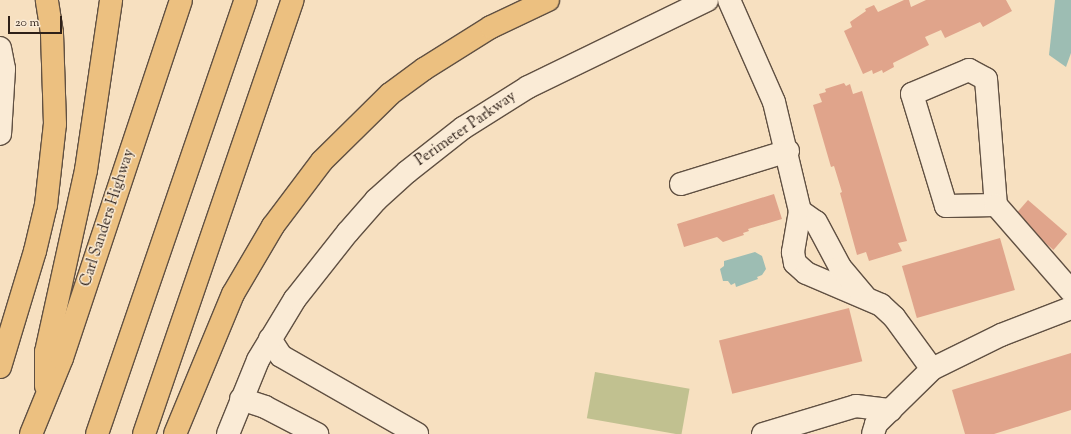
<!DOCTYPE html>
<html>
<head>
<meta charset="utf-8">
<style>
  body { margin:0 }
  #map { position:relative; width:1071px; height:434px; overflow:hidden; background:#f7e0c0; font-family:"Sorts Mill Goudy",serif }
  div>[style] { position:absolute }
  [style*='--x'] { left:calc(var(--x)*1px); top:calc(var(--y)*1px); width:calc(var(--w)*1px); rotate:calc(var(--a)*1deg) }
  .green>* { inset:0; background:#c1c190; transform-origin:0 0 }
  .water>* { inset:0; background:#9dbdb3 }
  .building>* { inset:0; background:#e0a48b; transform-origin:0 0 }
  .roads { filter:drop-shadow(1px 0 #605042) drop-shadow(-1px 0 #605042) drop-shadow(0 1px #605042) drop-shadow(0 -1px #605042) }
  .minor>* { height:22px; margin:-11px; padding:0 11px; transform-origin:11px; border-radius:11px; background:#faebd6 }
  .highway>* { height:22px; margin:-11px; padding:0 11px; transform-origin:11px; border-radius:11px; background:#ecc080 }
  span { translate:-50% -50%; white-space:nowrap; text-align:center; line-height:1.15; -webkit-text-stroke:3px #faebd6; paint-order:stroke }
  .street-label { font-size:15px; color:#2e2018 }
  .scale { position:absolute; left:8px; top:16px; width:54px; height:18px; box-sizing:border-box; border:2px solid #2e2018; border-top:0; padding-left:5px; font-size:12px; line-height:14px; white-space:nowrap; color:#2e2018; -webkit-text-stroke:3px #faebd6; paint-order:stroke }
</style>
</head>
<body>
<div id="map">
  <div class="green">
    <div style="left:595px;top:372px;width:96px;height:47px;rotate:10deg"></div>
  </div>
  <div class="water">
    <div style="clip-path:polygon(1055px 0,1071px 0,1071px 53px,1066px 67px,1049px 55px)"></div>
    <div style="clip-path:polygon(755px 252px,762px 256px,766px 269px,762px 275px,757px 277px,758px 279px,736px 287px,735px 283px,731px 285px,728px 281px,723px 281px,720px 269px,724px 266px,724px 261px)"></div>
  </div>
  <div class="building">
    <div style="clip-path:polygon(904px 0,909px 0,911px 7px,926px 0,1006px 0,1012px 11px,983px 27px,980px 22px,945px 38px,941px 30px,925px 37px,929px 45px,893px 63px,894px 67px,883px 73px,882px 70px,873px 74px,872px 70px,863px 74px,844px 31px,852px 27px,850px 22px,866px 11px,865px 9px,874px 5px,878px 12px)"></div>
    <div style="clip-path:polygon(844px 83px,846px 86px,850px 84px,853px 94px,862px 91px,907px 241px,898px 243px,902px 251px,869px 261px,866px 252px,857px 255px,840px 193px,842px 192px,834px 166px,831px 167px,813px 105px,822px 102px,819px 94px,826px 92px,825px 89px)"></div>
    <div style="clip-path:polygon(774px 194px,782px 219px,748px 229px,749px 231px,743px 233px,744px 235px,723px 242px,717px 237px,684px 247px,677px 224px)"></div>
    <div style="left:1028px;top:200px;width:52px;height:21px;rotate:41deg"></div>
    <div style="left:1000px;top:238px;width:54px;height:102px;rotate:74deg"></div>
    <div style="left:849px;top:308px;width:55px;height:134px;rotate:76deg"></div>
    <div style="clip-path:polygon(1071px 353px,1071px 410px,994px 434px,965px 434px,952px 390px)"></div>
  </div>
  <div class="roads">
    <div class="minor">
      <div style="--x:729;--y:0;--w:111;--a:66.2"></div>
      <div style="--x:774;--y:102;--w:112;--a:76.6"></div>
      <div style="--x:800;--y:211;--w:42;--a:99.7"></div>
      <div style="--x:793;--y:252;--w:11;--a:80"></div>
      <div style="--x:795;--y:263;--w:15;--a:42"></div>
      <div style="--x:806;--y:273;--w:82;--a:23.1"></div>
      <div style="--x:881;--y:305;--w:18;--a:43"></div>
      <div style="--x:894;--y:317;--w:64;--a:53.8"></div>
      <div style="--x:932;--y:369;--w:77;--a:-26.2"></div>
      <div style="--x:1001;--y:335;--w:75;--a:-21.1"></div>
      <div style="--x:0;--y:48;--w:21;--a:79"></div>
      <div style="--x:4;--y:69;--w:65;--a:93.5"></div>
      <div style="--x:681;--y:184;--w:112;--a:-17.1"></div>
      <div style="--x:996;--y:205;--w:50;--a:178.9"></div>
      <div style="--x:946;--y:206;--w:117;--a:-106.9"></div>
      <div style="--x:912;--y:94;--w:62;--a:-22.8"></div>
      <div style="--x:969;--y:70;--w:19;--a:28"></div>
      <div style="--x:986;--y:79;--w:126;--a:85.5"></div>
      <div style="--x:996;--y:205;--w:114;--a:48.9"></div>
      <div style="--x:800;--y:211;--w:19;--a:35"></div>
      <div style="--x:816;--y:222;--w:51;--a:61.9"></div>
      <div style="--x:840;--y:267;--w:38;--a:50"></div>
      <div style="--x:270;--y:339;--w:20;--a:57"></div>
      <div style="--x:281;--y:356;--w:157;--a:29.8"></div>
      <div style="--x:241;--y:399;--w:25;--a:18"></div>
      <div style="--x:265;--y:407;--w:59;--a:27.4"></div>
      <div style="--x:228;--y:434;--w:80;--a:-67.9"></div>
      <div style="--x:258;--y:360;--w:71;--a:-58.8"></div>
      <div style="--x:295;--y:299;--w:85;--a:-51.7"></div>
      <div style="--x:348;--y:232;--w:43;--a:-48.8"></div>
      <div style="--x:376;--y:200;--w:42;--a:-42.1"></div>
      <div style="--x:407;--y:172;--w:71;--a:-38.2"></div>
      <div style="--x:463;--y:128;--w:77;--a:-32.2"></div>
      <div style="--x:528;--y:87;--w:199;--a:-25.9"></div>
      <div style="--x:763;--y:434;--w:97;--a:-16.8"></div>
      <div style="--x:856;--y:406;--w:35;--a:7"></div>
      <div style="--x:873;--y:434;--w:10;--a:-73"></div>
      <div style="--x:876;--y:424;--w:78;--a:-44.5"></div>
    </div>
    <div class="highway">
      <div style="--x:0;--y:367;--w:121;--a:-73.2"></div>
      <div style="--x:35;--y:251;--w:47;--a:-76.6"></div>
      <div style="--x:46;--y:205;--w:81;--a:-83.7"></div>
      <div style="--x:55;--y:124;--w:91;--a:-91.9"></div>
      <div style="--x:52;--y:33;--w:33;--a:-99"></div>
      <div style="--x:46;--y:386;--w:34;--a:-90"></div>
      <div style="--x:46;--y:352;--w:186;--a:-77.6"></div>
      <div style="--x:86;--y:170;--w:172;--a:-81.6"></div>
      <div style="--x:31;--y:434;--w:82;--a:-67.8"></div>
      <div style="--x:62;--y:358;--w:377;--a:-71.6"></div>
      <div style="--x:97;--y:434;--w:459;--a:-71.1"></div>
      <div style="--x:144;--y:434;--w:459;--a:-71.1"></div>
      <div style="--x:175;--y:434;--w:152;--a:-67.5"></div>
      <div style="--x:233;--y:294;--w:79;--a:-59.5"></div>
      <div style="--x:273;--y:226;--w:81;--a:-53"></div>
      <div style="--x:322;--y:161;--w:95;--a:-44.6"></div>
      <div style="--x:390;--y:94;--w:42;--a:-36.3"></div>
      <div style="--x:424;--y:69;--w:79;--a:-32.1"></div>
      <div style="--x:491;--y:27;--w:63;--a:-25.3"></div>
    </div>
  </div>
  <div class="street-label">
    <span style="left:466px;top:129px;rotate:-35deg">Perimeter Parkway</span>
    <span style="left:108px;top:218px;rotate:-72deg">Carl Sanders Highway</span>
  </div>
  <div class="scale">20 m</div>
</div>
</body>
</html>
